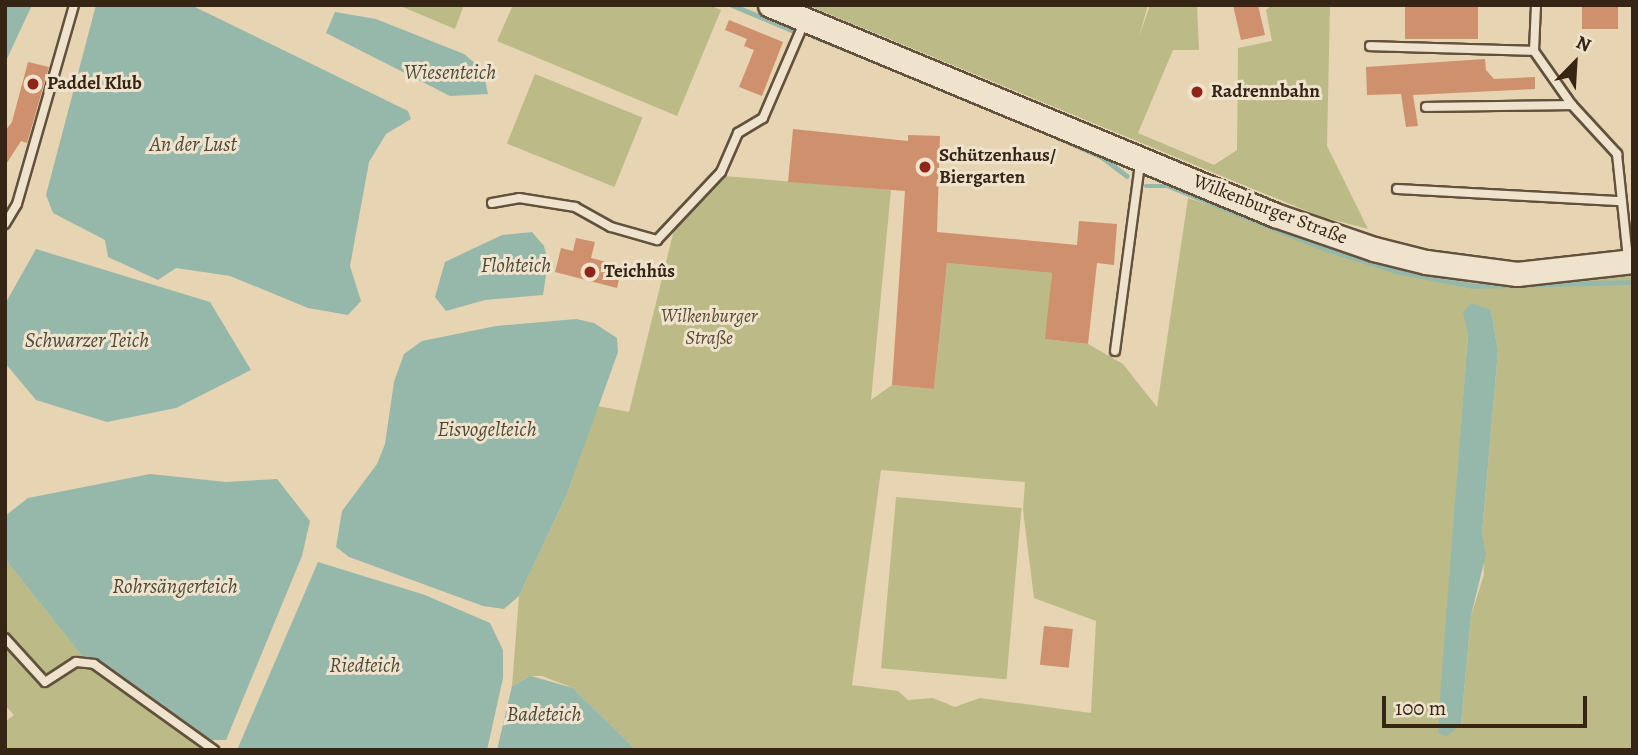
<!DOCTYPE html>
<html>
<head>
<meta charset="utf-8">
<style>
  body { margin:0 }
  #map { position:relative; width:1638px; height:755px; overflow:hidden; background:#e6d4b2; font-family:Alegreya,serif }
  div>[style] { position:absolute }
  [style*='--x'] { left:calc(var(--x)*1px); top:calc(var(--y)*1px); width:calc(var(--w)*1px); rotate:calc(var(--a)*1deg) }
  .green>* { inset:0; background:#bcbb87; transform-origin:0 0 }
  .water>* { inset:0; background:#96b8ab }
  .stream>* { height:4.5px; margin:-2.25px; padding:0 2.25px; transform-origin:2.25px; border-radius:2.25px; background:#96b8ab }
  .building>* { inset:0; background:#cf906d; transform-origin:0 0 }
  .roads { filter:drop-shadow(2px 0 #62513c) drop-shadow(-2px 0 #62513c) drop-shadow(0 2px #62513c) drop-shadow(0 -2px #62513c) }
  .service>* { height:8px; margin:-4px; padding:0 4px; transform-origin:4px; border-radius:4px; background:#efe3cd }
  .secondary>* { height:23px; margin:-11.5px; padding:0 11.5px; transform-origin:11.5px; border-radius:11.5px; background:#efe3cd }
  .dots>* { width:19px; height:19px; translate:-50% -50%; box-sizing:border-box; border:4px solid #efe3cd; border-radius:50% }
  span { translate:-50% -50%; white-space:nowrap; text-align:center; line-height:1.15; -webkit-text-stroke:6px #efe3cd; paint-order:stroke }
  .poi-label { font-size:19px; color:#362515; font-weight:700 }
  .left { translate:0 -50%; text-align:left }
  .street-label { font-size:19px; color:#362515 }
  .park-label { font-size:19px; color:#584a32; font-style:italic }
  .water-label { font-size:21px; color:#4e4a3a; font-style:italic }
  .frame { position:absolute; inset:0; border:7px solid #362515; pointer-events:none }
  .north { position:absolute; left:1540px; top:28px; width:70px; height:70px; -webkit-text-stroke:5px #efe3cd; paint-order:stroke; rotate:24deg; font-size:19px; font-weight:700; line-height:28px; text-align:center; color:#362515 }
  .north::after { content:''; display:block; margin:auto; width:24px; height:32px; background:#362515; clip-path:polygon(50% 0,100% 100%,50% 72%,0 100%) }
  .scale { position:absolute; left:1382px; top:696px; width:205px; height:32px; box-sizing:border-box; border:4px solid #362515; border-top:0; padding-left:9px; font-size:21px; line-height:24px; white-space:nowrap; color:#362515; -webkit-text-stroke:5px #efe3cd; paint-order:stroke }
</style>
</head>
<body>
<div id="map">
  <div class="green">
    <div style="clip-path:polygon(398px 5px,464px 5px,455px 29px)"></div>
    <div style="clip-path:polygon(513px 5px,709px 5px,721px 10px,677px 116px,497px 41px)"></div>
    <div style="clip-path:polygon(807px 5px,1148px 5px,1139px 37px,1150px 5px,1197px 5px,1199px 50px,1173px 50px,1138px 133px,1214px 165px,1237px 150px,1238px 48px,1272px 41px,1266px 10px,1272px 5px,1330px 5px,1327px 146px,1368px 229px,1319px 216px)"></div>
    <div style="left:535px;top:74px;width:116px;height:75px;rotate:22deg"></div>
    <div style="clip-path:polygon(evenodd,724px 176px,891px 190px,871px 400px,892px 385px,934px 389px,947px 263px,1052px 273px,1046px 339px,1088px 344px,1123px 364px,1157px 407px,1188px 198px,1232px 213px,1238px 199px,1426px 262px,1633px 271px,1633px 750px,636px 750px,573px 688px,542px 676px,531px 676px,512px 686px,519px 596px,567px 494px,598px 406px,629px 412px,674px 230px,724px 176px,1491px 310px,1498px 351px,1482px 534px,1484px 574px,1471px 616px,1461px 725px,1438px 733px,1468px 334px,1491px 310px,724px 176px,881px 470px,1025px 482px,1023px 510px,1034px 598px,1096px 621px,1091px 713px,980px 698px,955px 707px,933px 698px,908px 700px,898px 691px,852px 685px,881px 470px)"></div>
    <div style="left:896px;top:497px;width:126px;height:172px;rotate:5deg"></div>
    <div style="clip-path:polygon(5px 559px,82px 656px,77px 667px,98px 670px,211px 750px,5px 750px,5px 722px,14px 715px,5px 705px)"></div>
  </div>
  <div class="water">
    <div style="clip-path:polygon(5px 5px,32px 5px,5px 63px)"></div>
    <div style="clip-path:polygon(96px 5px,191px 5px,408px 111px,411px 119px,386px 134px,369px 162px,350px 266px,361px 301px,348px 315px,308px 308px,230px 276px,176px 268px,158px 280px,108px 257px,105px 240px,53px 213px,46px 195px)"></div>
    <div style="clip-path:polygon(335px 12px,376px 19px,464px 54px,483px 70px,488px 94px,450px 96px,326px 33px)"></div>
    <div style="clip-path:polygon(532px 232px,544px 246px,548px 262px,543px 295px,485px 300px,446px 311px,435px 297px,445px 262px,502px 235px)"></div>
    <div style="clip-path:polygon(36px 249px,210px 302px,251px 370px,176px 408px,107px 422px,36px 400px,5px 363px,5px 304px)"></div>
    <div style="clip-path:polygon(1471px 303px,1491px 310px,1498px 351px,1482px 534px,1486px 554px,1471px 616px,1461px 725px,1446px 736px,1438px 733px,1441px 681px,1468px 334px,1463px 312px)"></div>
    <div style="clip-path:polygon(576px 319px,594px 323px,617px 338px,618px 352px,567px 494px,519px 596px,504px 609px,483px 606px,349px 557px,336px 547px,342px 511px,377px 464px,385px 444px,394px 382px,404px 354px,422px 341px,496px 326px)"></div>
    <div style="clip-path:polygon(150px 474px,226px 482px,277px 479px,310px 521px,302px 556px,226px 740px,211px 740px,111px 668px,82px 656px,5px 559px,5px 516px,28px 498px)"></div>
    <div style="clip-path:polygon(318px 562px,425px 595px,490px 623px,503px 650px,503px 678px,487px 750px,237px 750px)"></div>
    <div style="clip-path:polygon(531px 676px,573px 688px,636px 750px,497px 750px,512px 686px)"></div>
  </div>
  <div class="stream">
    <div style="--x:732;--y:5;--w:65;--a:22.6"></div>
    <div style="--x:813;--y:36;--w:88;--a:21.9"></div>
    <div style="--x:1051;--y:134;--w:56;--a:24.3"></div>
    <div style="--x:1102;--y:157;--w:31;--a:37"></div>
    <div style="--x:1146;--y:186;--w:23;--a:0"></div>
    <div style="--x:1169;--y:186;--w:169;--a:21.9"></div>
    <div style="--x:1326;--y:249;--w:73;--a:17.4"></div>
    <div style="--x:1396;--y:271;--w:78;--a:11"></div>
    <div style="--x:1473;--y:286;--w:160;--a:-1.4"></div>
  </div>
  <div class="building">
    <div style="clip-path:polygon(1233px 5px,1258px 5px,1265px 35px,1241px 40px)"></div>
    <div style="left:1582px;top:5px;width:36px;height:24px"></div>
    <div style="left:1405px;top:7px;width:73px;height:32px"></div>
    <div style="clip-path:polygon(729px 20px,783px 42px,762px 96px,739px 87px,754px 50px,744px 46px,747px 39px,725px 30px)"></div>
    <div style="clip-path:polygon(1485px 59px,1486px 70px,1494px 79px,1535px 77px,1535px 89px,1413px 95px,1418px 126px,1406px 127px,1401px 94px,1367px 95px,1366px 67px)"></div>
    <div style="clip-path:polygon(28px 62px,49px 67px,27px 143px,21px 141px,5px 166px,5px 131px,12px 122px)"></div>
    <div style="clip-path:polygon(793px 129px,908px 141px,908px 135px,940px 136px,937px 232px,1077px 245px,1079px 221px,1117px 224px,1114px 265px,1097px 263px,1088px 344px,1045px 339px,1052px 273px,947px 263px,934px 389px,892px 385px,905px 191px,788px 182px)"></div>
    <div style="clip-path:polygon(576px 238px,595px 242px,591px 258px,622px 266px,617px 288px,555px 272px,561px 248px,573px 251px)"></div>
    <div style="left:1044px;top:626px;width:29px;height:39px;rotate:6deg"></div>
  </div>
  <div class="roads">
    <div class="service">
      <div style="--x:1536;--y:5;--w:46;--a:92.5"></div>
      <div style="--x:1534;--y:51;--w:66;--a:54.9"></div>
      <div style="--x:1572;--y:105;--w:67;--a:47.4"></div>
      <div style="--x:1617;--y:154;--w:106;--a:84"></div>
      <div style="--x:1370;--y:46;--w:164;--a:1.7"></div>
      <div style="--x:1426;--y:107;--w:146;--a:-0.8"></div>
      <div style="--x:1397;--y:189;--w:225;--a:3.1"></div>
      <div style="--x:492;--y:203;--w:27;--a:-10"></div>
      <div style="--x:519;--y:198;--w:57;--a:9.1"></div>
      <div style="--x:575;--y:207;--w:41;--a:29.1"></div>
      <div style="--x:611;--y:227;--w:48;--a:15.8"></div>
      <div style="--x:657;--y:240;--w:93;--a:-46.7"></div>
      <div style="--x:721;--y:172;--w:43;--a:-66.4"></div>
      <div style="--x:738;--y:133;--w:29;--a:-31"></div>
      <div style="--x:763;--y:118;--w:103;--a:-66.7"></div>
      <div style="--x:5;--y:224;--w:23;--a:-59"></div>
      <div style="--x:17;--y:204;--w:207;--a:-74"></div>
      <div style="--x:1115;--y:351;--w:190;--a:-82.4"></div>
      <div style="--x:5;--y:638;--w:59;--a:47.7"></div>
      <div style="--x:45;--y:682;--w:37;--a:-33"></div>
      <div style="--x:76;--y:662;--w:18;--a:6"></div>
      <div style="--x:94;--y:664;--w:148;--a:35.6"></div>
    </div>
    <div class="secondary">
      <div style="--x:770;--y:5;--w:547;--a:22.58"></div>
      <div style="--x:1275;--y:215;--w:105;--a:19"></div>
      <div style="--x:1374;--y:249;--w:54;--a:14"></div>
      <div style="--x:1426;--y:262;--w:92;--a:7.5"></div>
      <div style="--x:1517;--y:274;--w:117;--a:-6.4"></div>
    </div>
  </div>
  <div class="dots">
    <div style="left:33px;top:84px;background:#8f2418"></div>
    <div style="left:1197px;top:92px;background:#8f2418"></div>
    <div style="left:925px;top:167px;background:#8f2418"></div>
    <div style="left:590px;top:272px;background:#8f2418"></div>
  </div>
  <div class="poi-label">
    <span class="left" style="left:47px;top:84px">Paddel Klub</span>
    <span class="left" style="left:1211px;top:92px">Radrennbahn</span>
    <span class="left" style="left:939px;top:167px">Schützenhaus/<br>Biergarten</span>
    <span class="left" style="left:604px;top:272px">Teichhûs</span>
  </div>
  <div class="street-label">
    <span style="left:1270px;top:210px;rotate:21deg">Wilkenburger Straße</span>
  </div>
  <div class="park-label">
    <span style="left:709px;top:328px">Wilkenburger<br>Straße</span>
  </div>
  <div class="water-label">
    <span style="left:450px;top:72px">Wiesenteich</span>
    <span style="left:193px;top:144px">An der Lust</span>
    <span style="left:516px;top:265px">Flohteich</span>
    <span style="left:87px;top:340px">Schwarzer Teich</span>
    <span style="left:487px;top:429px">Eisvogelteich</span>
    <span style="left:175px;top:586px">Rohrsängerteich</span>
    <span style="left:365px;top:665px">Riedteich</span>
    <span style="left:544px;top:714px">Badeteich</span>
  </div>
  <div class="frame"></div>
  <div class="north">N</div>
  <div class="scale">100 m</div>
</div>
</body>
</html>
